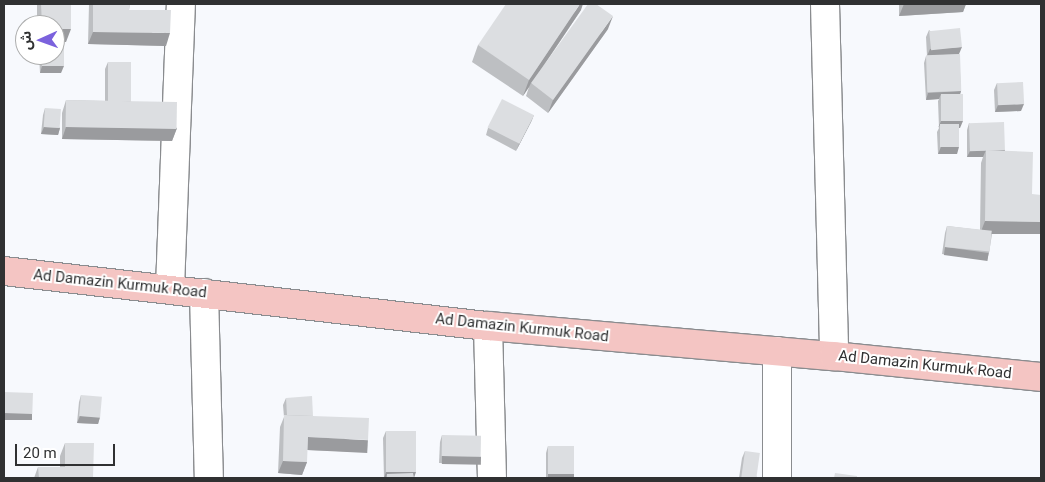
<!DOCTYPE html>
<html>
<head>
<meta charset="utf-8">
<style>
  body { margin:0 }
  #map { position:relative; width:1045px; height:482px; overflow:hidden; background:#f7f9fd; font-family:Roboto,"Noto Sans Arabic",sans-serif }
  div>[style] { position:absolute }
  [style*='--x'] { left:calc(var(--x)*1px); top:calc(var(--y)*1px); width:calc(var(--w)*1px); rotate:calc(var(--a)*1deg) }
  .roads { filter:drop-shadow(1px 0 #8a8c8f) drop-shadow(-1px 0 #8a8c8f) drop-shadow(0 1px #8a8c8f) drop-shadow(0 -1px #8a8c8f) }
  .street>* { height:28px; margin:-14px; padding:0 14px; transform-origin:14px; border-radius:14px; background:#fff }
  .highway>* { height:28px; margin:-14px; padding:0 14px; transform-origin:14px; border-radius:14px; background:#f4c5c3 }
  .wall>* { inset:0; background:#bdbfc2 }
  .shaded-wall>* { inset:0; background:#9a9b9e; transform-origin:0 0 }
  .building>* { inset:0; background:#dcdee1; transform-origin:0 0 }
  span { translate:-50% -50%; white-space:nowrap; text-align:center; line-height:1.15; -webkit-text-stroke:4px #fff; paint-order:stroke }
  .street-label { font-size:15px; color:#303132 }
  .frame { position:absolute; inset:0; border:5px solid #303132; pointer-events:none }
  .north { position:absolute; left:15px; top:15px; width:50px; height:50px; box-sizing:border-box; background:#fff; border:1px solid #acadad; border-radius:50%; rotate:268deg; font-size:14px; font-weight:700; line-height:20px; text-align:center; color:#303132 }
  .north::after { content:''; display:block; margin:auto; width:18px; height:22px; background:#7b62dd; clip-path:polygon(50% 0,100% 100%,50% 72%,0 100%) }
  .scale { position:absolute; left:15px; top:444px; width:100px; height:22px; box-sizing:border-box; border:2px solid #303132; border-top:0; padding-left:6px; font-size:15px; line-height:18px; white-space:nowrap; color:#303132; -webkit-text-stroke:4px #fff; paint-order:stroke }
</style>
</head>
<body>
<div id="map">
  <div class="roads">
    <div class="street">
      <div style="--x:825;--y:4;--w:352;--a:88.5"></div>
      <div style="--x:170;--y:288;--w:284;--a:-87.8"></div>
      <div style="--x:204;--y:293;--w:185;--a:88.5"></div>
      <div style="--x:488;--y:326;--w:152;--a:88.5"></div>
      <div style="--x:777;--y:478;--w:127;--a:-90"></div>
    </div>
    <div class="highway">
      <div style="--x:4;--y:271;--w:487;--a:6.5"></div>
      <div style="--x:488;--y:326;--w:347;--a:5"></div>
      <div style="--x:834;--y:356;--w:208;--a:5.8"></div>
    </div>
  </div>
  <div class="wall">
    <div style="clip-path:polygon(37px 4px,71px 4px,66px 42px,64px 42px,61px 73px,40px 73px,39px 55px,55px 55px,55px 25px,37px 25px)"></div>
    <div style="clip-path:polygon(89px 4px,130px 4px,129px 10px,166px 46px,88px 44px)"></div>
    <div style="clip-path:polygon(899px 4px,966px 4px,963px 12px,899px 16px)"></div>
    <div style="clip-path:polygon(581px 10px,545px 64px,608px 29px,548px 113px,526px 96px,529px 87px,523px 96px,472px 62px,478px 45px)"></div>
    <div style="clip-path:polygon(929px 30px,959px 54px,961px 91px,960px 94px,960px 128px,959px 128px,957px 154px,938px 154px,937px 132px,939px 128px,938px 101px,939px 99px,926px 100px,924px 63px,926px 56px,927px 56px,926px 37px)"></div>
    <div style="clip-path:polygon(108px 62px,130px 101px,177px 128px,172px 141px,62px 139px,62px 113px,66px 100px,105px 101px,105px 69px)"></div>
    <div style="clip-path:polygon(997px 83px,1021px 111px,995px 112px,994px 90px)"></div>
    <div style="clip-path:polygon(45px 108px,60px 128px,58px 135px,41px 134px,43px 115px)"></div>
    <div style="clip-path:polygon(534px 115px,531px 122px,516px 151px,486px 135px,488px 128px)"></div>
    <div style="clip-path:polygon(969px 123px,1005px 150px,1004px 151px,1032px 194px,1041px 234px,992px 234px,989px 253px,987px 260px,942px 254px,945px 233px,947px 226px,980px 230px,981px 163px,983px 157px,967px 157px,967px 130px)"></div>
    <div style="clip-path:polygon(81px 395px,100px 417px,98px 424px,77px 423px,79px 402px)"></div>
    <div style="clip-path:polygon(286px 398px,313px 416px,364px 452px,307px 450px,307px 462px,302px 475px,278px 473px,280px 427px,284px 417px,283px 405px)"></div>
    <div style="clip-path:polygon(386px 431px,414px 478px,384px 478px,383px 438px)"></div>
    <div style="clip-path:polygon(442px 435px,481px 457px,478px 464px,439px 463px,440px 442px)"></div>
    <div style="clip-path:polygon(65px 443px,93px 478px,34px 478px,38px 467px,60px 467px,60px 456px)"></div>
    <div style="clip-path:polygon(548px 446px,574px 474px,572px 478px,546px 478px,546px 453px)"></div>
    <div style="clip-path:polygon(745px 451px,757px 478px,739px 478px,742px 458px)"></div>
  </div>
  <div class="shaded-wall">
    <div style="clip-path:polygon(580px 4px,583px 4px,581px 10px,531px 84px,531px 83px,529px 87px,523px 96px,529px 80px)"></div>
    <div style="clip-path:polygon(904px 4px,966px 4px,963px 12px,899px 16px)"></div>
    <div style="clip-path:polygon(613px 16px,608px 29px,548px 113px,553px 100px)"></div>
    <div style="clip-path:polygon(55px 29px,71px 29px,66px 42px,55px 42px)"></div>
    <div style="clip-path:polygon(93px 32px,170px 33px,166px 46px,88px 44px)"></div>
    <div style="clip-path:polygon(962px 47px,959px 54px,927px 56px,930px 49px)"></div>
    <div style="clip-path:polygon(42px 66px,64px 66px,61px 73px,40px 73px)"></div>
    <div style="clip-path:polygon(961px 91px,959px 98px,941px 94px,939px 99px,926px 100px,928px 93px)"></div>
    <div style="clip-path:polygon(1024px 104px,1021px 111px,995px 112px,998px 105px)"></div>
    <div style="clip-path:polygon(534px 115px,531px 122px,516px 151px,519px 144px)"></div>
    <div style="clip-path:polygon(941px 121px,963px 121px,960px 128px,940px 128px,940px 125px,938px 128px)"></div>
    <div style="clip-path:polygon(44px 127px,60px 128px,58px 135px,41px 134px)"></div>
    <div style="clip-path:polygon(66px 127px,177px 128px,172px 141px,62px 139px)"></div>
    <div style="clip-path:polygon(941px 147px,959px 147px,957px 154px,938px 154px)"></div>
    <div style="clip-path:polygon(986px 150px,983px 157px,967px 157px,970px 151px,1005px 150px,1002px 157px)"></div>
    <div style="clip-path:polygon(985px 221px,1041px 222px,1041px 234px,980px 234px)"></div>
    <div style="left:945px;top:247px;width:44px;height:8px;rotate:8deg"></div>
    <div style="left:4px;top:413px;width:28px;height:7px"></div>
    <div style="clip-path:polygon(80px 416px,100px 417px,98px 424px,77px 423px)"></div>
    <div style="left:308px;top:437px;width:60px;height:13px;rotate:3deg"></div>
    <div style="left:442px;top:456px;width:39px;height:8px;rotate:1deg"></div>
    <div style="clip-path:polygon(283px 461px,307px 462px,302px 475px,278px 473px)"></div>
    <div style="clip-path:polygon(386px 472px,416px 472px,414px 478px,387px 474px,386px 478px,384px 478px)"></div>
    <div style="left:548px;top:474px;width:26px;height:4px"></div>
  </div>
  <div class="building">
    <div style="clip-path:polygon(41px 4px,71px 4px,71px 29px,55px 29px,55px 25px,42px 25px)"></div>
    <div style="clip-path:polygon(93px 4px,130px 4px,129px 10px,171px 10px,170px 33px,93px 32px)"></div>
    <div style="clip-path:polygon(506px 4px,580px 4px,529px 80px,478px 45px)"></div>
    <div style="clip-path:polygon(588px 4px,596px 4px,613px 16px,553px 100px,531px 83px)"></div>
    <div style="left:960px;top:28px;width:19px;height:31px;rotate:84deg"></div>
    <div style="clip-path:polygon(55px 40px,64px 40px,64px 66px,42px 66px,42px 55px,55px 55px)"></div>
    <div style="left:960px;top:54px;width:37px;height:34px;rotate:88deg"></div>
    <div style="left:108px;top:62px;width:23px;height:39px"></div>
    <div style="left:1023px;top:82px;width:22px;height:26px;rotate:87deg"></div>
    <div style="left:941px;top:94px;width:22px;height:27px"></div>
    <div style="left:502px;top:99px;width:36px;height:32px;rotate:27deg"></div>
    <div style="left:66px;top:100px;width:111px;height:27px;rotate:1deg"></div>
    <div style="left:45px;top:108px;width:16px;height:19px;rotate:4deg"></div>
    <div style="left:1004px;top:122px;width:28px;height:35px;rotate:88deg"></div>
    <div style="left:959px;top:124px;width:23px;height:19px;rotate:90deg"></div>
    <div style="clip-path:polygon(986px 150px,1033px 152px,1032px 194px,1041px 195px,1041px 222px,985px 221px)"></div>
    <div style="left:947px;top:226px;width:45px;height:21px;rotate:6deg"></div>
    <div style="left:4px;top:392px;width:29px;height:21px;rotate:2deg"></div>
    <div style="left:81px;top:395px;width:21px;height:21px;rotate:5deg"></div>
    <div style="clip-path:polygon(312px 396px,313px 416px,287px 415px,286px 398px)"></div>
    <div style="clip-path:polygon(284px 415px,369px 418px,368px 440px,308px 437px,307px 462px,283px 461px)"></div>
    <div style="left:386px;top:431px;width:30px;height:41px"></div>
    <div style="left:442px;top:435px;width:39px;height:21px;rotate:1deg"></div>
    <div style="clip-path:polygon(65px 443px,94px 443px,93px 478px,39px 478px,38px 467px,65px 467px)"></div>
    <div style="left:548px;top:446px;width:26px;height:28px"></div>
    <div style="left:745px;top:451px;width:15px;height:27px;rotate:8deg"></div>
    <div style="clip-path:polygon(413px 473px,414px 478px,387px 478px,387px 474px)"></div>
    <div style="clip-path:polygon(835px 473px,857px 476px,857px 478px,834px 478px)"></div>
  </div>
  <div class="street-label">
    <span style="left:120px;top:284px;rotate:6deg">Ad Damazin Kurmuk Road</span>
    <span style="left:522px;top:328px;rotate:6deg">Ad Damazin Kurmuk Road</span>
    <span style="left:925px;top:365px;rotate:6deg">Ad Damazin Kurmuk Road</span>
  </div>
  <div class="frame"></div>
  <div class="north">ش</div>
  <div class="scale">20 m</div>
</div>
</body>
</html>
